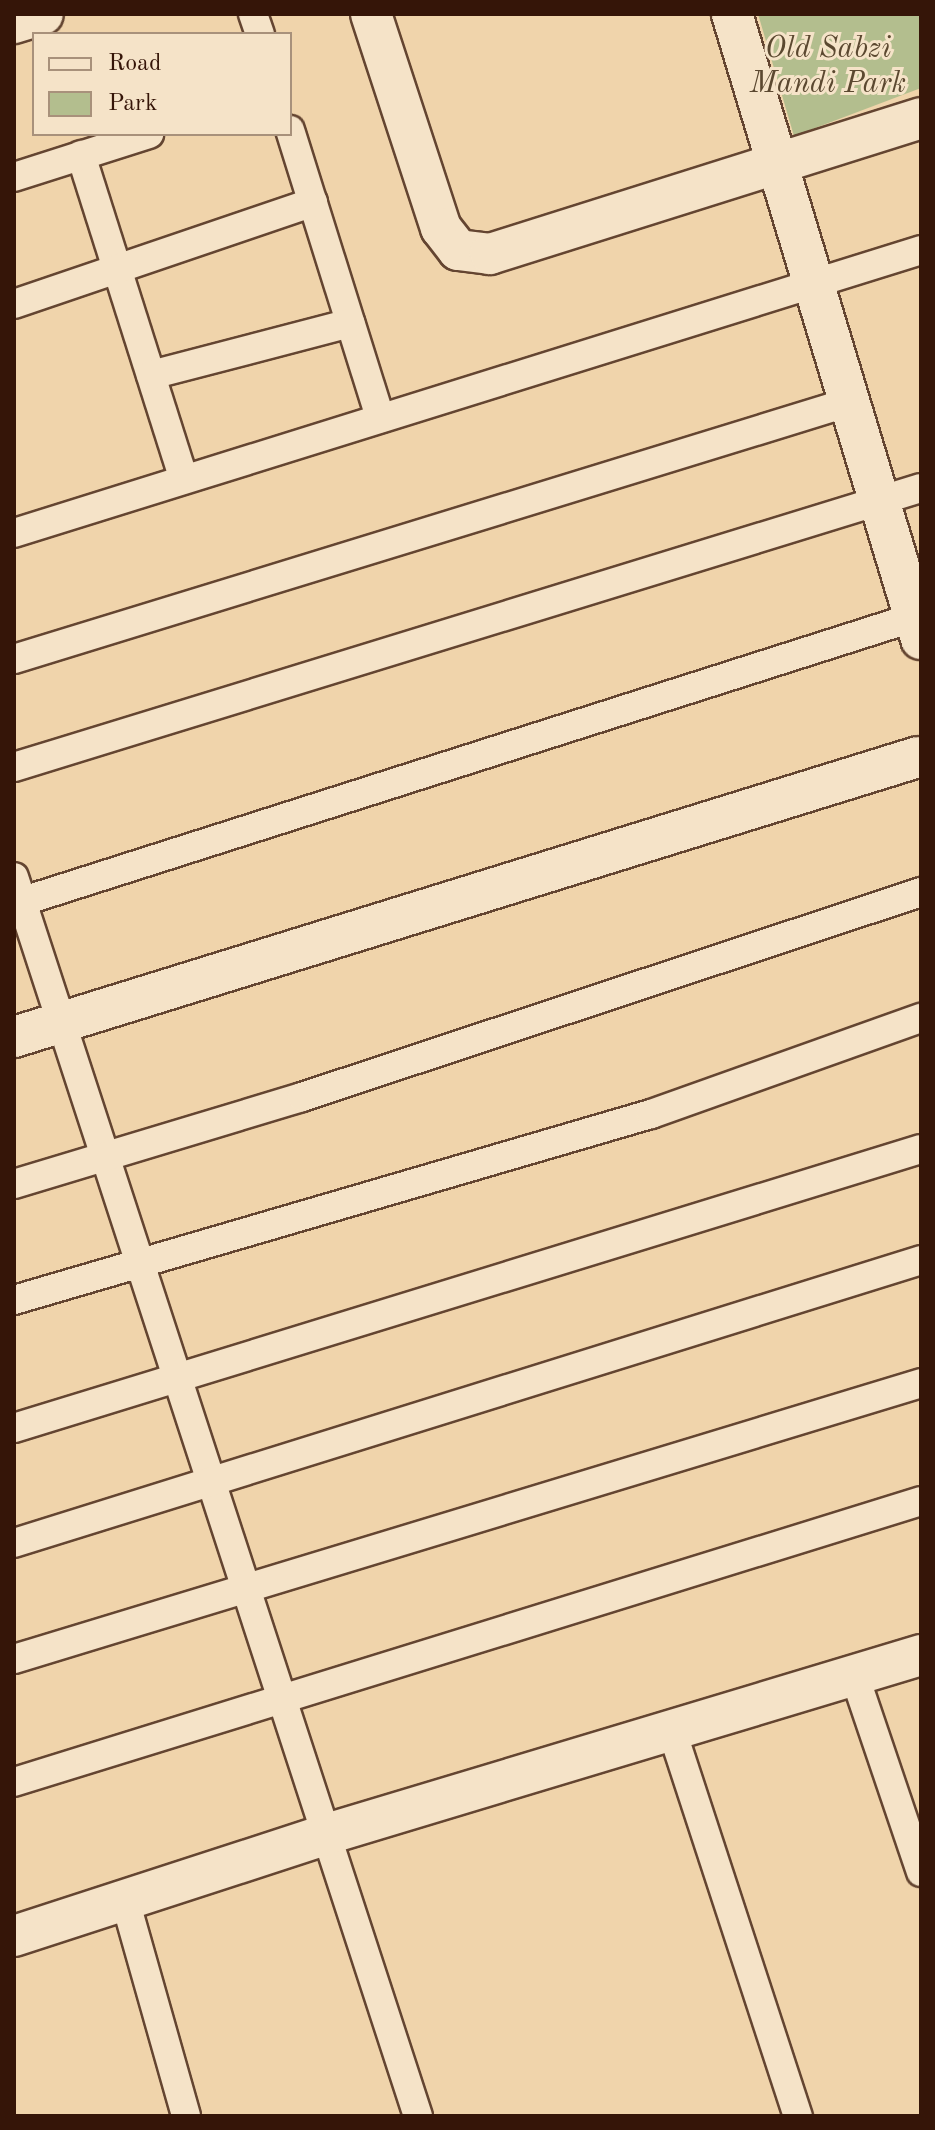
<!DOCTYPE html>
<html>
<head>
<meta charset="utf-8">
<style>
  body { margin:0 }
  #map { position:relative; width:935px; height:2130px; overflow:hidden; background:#f0d4ab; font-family:"Old Standard TT",serif }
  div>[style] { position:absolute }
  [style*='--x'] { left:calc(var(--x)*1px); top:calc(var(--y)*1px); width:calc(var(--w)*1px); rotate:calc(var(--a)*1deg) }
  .green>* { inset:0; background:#b3be8e }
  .roads { filter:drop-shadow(2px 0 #644531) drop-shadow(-2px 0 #644531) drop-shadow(0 2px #644531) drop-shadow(0 -2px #644531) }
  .street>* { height:28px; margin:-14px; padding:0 14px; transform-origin:14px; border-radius:14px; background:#f5e3c8 }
  .secondary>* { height:40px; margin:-20px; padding:0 20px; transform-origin:20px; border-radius:20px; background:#f5e3c8 }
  span { translate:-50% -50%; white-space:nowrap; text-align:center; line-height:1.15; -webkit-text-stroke:6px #f5e3c8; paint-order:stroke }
  .park-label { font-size:30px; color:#5b4830; font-style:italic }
  .frame { position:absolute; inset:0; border:16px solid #351508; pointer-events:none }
  .legend { position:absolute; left:32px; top:32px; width:260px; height:104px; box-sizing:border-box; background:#f5e3c8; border:2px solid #a8917b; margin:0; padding:10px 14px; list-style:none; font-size:24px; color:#351508 }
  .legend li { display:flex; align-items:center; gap:16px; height:40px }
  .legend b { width:40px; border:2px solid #a8917b }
</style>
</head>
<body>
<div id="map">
  <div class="green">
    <div style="clip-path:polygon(758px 14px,921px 14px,921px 88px,794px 136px)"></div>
  </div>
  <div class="roads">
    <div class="street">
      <div style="--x:253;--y:14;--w:21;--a:71"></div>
      <div style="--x:290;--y:130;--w:302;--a:72.6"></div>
      <div style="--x:81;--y:155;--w:340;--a:72.4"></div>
      <div style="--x:14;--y:177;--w:142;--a:-17.7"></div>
      <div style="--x:14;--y:304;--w:316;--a:-18.8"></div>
      <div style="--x:151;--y:375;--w:206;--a:-14.6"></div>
      <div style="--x:14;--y:533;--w:950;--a:-17.33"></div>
      <div style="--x:14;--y:659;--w:878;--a:-17.09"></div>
      <div style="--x:14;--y:767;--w:949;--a:-17.1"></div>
      <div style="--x:14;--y:877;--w:1303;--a:71.94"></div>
      <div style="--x:14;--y:904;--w:946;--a:-17.67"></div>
      <div style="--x:14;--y:1184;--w:301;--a:-16.8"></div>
      <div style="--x:302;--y:1097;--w:652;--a:-18.32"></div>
      <div style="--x:14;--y:1300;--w:664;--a:-16.28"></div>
      <div style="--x:651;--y:1114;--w:287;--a:-19.6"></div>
      <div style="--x:14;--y:1428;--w:949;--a:-17.1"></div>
      <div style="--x:14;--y:1543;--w:950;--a:-17.33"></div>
      <div style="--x:14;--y:1659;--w:948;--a:-16.92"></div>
      <div style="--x:854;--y:1674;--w:209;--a:71.3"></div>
      <div style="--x:672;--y:1731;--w:405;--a:71.9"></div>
      <div style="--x:14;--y:1782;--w:950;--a:-17.21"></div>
      <div style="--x:125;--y:1900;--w:224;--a:74.2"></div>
    </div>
    <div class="secondary">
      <div style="--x:371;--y:14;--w:225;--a:71.9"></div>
      <div style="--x:441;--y:228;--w:28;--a:52"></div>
      <div style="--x:458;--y:250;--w:32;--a:7"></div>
      <div style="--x:490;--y:254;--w:452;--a:-17.5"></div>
      <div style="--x:732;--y:14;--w:653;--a:73.17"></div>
      <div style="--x:14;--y:23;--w:30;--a:-17"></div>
      <div style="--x:14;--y:1037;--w:946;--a:-17.21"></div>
      <div style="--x:14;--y:1936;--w:329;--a:-18"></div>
      <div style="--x:327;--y:1834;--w:620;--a:-16.77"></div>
    </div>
  </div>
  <div class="park-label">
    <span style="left:828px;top:66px">Old Sabzi<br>Mandi Park</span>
  </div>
  <div class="frame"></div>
  <ul class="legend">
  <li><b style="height:10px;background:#f5e3c8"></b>Road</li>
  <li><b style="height:22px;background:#b3be8e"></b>Park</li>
  </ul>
</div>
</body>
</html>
